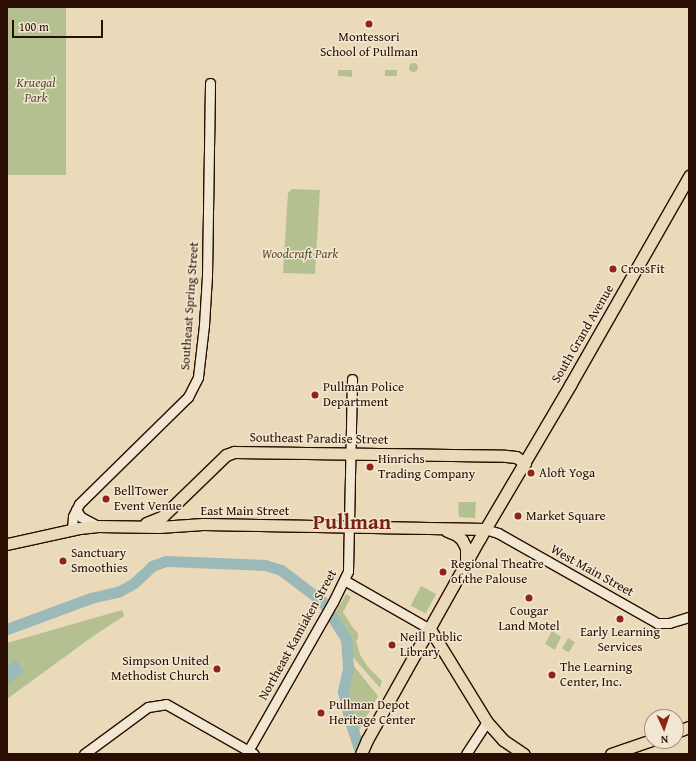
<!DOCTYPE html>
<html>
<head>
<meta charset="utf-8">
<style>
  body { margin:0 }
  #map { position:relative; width:696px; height:761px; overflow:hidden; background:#ebdaba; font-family:"Gentium Book Plus",serif }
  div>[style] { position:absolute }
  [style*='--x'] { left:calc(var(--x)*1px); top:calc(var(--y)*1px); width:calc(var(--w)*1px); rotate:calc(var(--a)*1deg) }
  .green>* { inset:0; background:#b5c091; transform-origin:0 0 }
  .round { border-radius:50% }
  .water>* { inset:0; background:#9bb9b8 }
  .river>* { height:11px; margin:-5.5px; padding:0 5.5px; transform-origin:5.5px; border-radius:5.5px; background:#9bb9b8 }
  .roads { filter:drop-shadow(1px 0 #2a0e01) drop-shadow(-1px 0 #2a0e01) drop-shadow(0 1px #2a0e01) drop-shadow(0 -1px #2a0e01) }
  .secondary>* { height:9px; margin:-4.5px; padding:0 4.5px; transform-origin:4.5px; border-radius:4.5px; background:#f2e7d2 }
  .primary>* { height:11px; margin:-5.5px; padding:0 5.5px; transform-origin:5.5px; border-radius:5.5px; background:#ebdaba }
  .dots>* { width:11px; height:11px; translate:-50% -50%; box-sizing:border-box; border:2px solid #f2e7d2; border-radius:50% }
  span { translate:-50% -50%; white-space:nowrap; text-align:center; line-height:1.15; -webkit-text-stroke:3px #f2e7d2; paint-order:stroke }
  .poi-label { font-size:13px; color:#2a0e01 }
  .left { translate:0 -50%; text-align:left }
  .right { translate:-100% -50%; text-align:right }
  .park-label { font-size:13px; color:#5b4c33; font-style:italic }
  .street-label { font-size:13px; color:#2a0e01 }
  .town-label { font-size:21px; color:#7a1f14; font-weight:700 }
  .frame { position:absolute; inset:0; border:8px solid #2a0e01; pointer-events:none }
  .north { position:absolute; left:644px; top:709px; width:40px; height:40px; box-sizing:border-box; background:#f2e7d2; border:1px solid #a2907e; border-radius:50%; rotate:177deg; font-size:11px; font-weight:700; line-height:16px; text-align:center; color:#2a0e01 }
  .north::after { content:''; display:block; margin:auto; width:14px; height:18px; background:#8f2418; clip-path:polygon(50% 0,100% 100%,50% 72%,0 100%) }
  .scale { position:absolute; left:12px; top:20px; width:91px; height:18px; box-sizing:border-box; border:2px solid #2a0e01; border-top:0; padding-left:5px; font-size:12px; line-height:14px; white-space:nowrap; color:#2a0e01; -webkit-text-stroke:3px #f2e7d2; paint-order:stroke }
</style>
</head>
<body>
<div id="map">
  <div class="green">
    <div style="left:7px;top:7px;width:59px;height:168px"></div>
    <div class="round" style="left:408.5px;top:62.5px;width:9px;height:9px"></div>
    <div style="clip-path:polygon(338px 70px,352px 70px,352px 77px,338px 76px)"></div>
    <div style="left:385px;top:70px;width:12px;height:6px"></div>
    <div style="clip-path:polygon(292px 189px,320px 190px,315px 274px,283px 273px,288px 193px)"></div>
    <div style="clip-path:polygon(458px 502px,476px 502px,475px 518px,459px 517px)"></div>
    <div style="left:421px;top:586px;width:17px;height:22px;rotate:28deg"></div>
    <div style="clip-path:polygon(346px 594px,351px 597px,343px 612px,353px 628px,358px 633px,358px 639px,356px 640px,360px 655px,368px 667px,382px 681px,380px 688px,351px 655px,350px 640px,334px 615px)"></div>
    <div style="clip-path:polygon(122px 610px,124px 616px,92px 637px,7px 699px,7px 643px)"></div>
    <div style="clip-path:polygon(552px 631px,561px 637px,555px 650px,545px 644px)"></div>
    <div style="left:568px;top:638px;width:8px;height:12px;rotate:30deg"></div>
    <div style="clip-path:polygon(353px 665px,378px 696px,358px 732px,348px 697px)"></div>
  </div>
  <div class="water">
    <div style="clip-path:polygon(16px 660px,24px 672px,7px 684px,7px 666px)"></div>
  </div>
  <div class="river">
    <div style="--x:7;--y:629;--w:90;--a:-20.3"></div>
    <div style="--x:91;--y:598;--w:28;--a:-13"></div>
    <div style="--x:118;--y:592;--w:18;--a:-29"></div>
    <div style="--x:134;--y:583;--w:25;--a:-43"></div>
    <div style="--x:152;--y:566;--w:15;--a:-20"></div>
    <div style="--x:166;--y:561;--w:99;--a:2.3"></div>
    <div style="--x:265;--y:565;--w:17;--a:17"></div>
    <div style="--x:281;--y:570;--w:51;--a:37.1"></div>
    <div style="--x:322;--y:601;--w:45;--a:57.7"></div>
    <div style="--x:346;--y:639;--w:30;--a:86"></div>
    <div style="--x:348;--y:669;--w:23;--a:103"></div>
    <div style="--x:343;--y:691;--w:28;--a:77"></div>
    <div style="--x:349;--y:718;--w:38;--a:72"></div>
  </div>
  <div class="roads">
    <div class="secondary">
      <div style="--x:76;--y:510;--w:9;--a:54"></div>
      <div style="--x:81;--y:517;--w:19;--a:28"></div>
      <div style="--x:485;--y:529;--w:14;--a:17"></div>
      <div style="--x:498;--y:533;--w:183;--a:29.5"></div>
      <div style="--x:657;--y:623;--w:12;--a:0"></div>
      <div style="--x:669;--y:623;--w:21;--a:-17"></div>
      <div style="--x:72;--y:530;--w:14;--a:-86"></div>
      <div style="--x:73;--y:516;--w:13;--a:-63"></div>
      <div style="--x:79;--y:504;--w:153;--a:-44.5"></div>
      <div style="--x:188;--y:397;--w:22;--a:-63"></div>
      <div style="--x:198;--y:377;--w:52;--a:-83.4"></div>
      <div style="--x:204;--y:325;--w:49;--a:-86.5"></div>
      <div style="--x:207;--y:276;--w:193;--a:-89.1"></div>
      <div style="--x:344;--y:580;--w:99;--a:29.7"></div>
      <div style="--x:248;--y:751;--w:172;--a:-60.3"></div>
      <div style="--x:333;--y:602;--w:34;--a:-64"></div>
      <div style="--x:348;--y:571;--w:192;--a:-88.8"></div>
      <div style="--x:84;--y:754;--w:79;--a:-36.3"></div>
      <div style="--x:148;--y:707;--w:18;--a:-9"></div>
      <div style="--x:166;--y:704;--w:101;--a:29.6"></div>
      <div style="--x:466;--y:754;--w:38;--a:-57"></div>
    </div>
    <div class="primary">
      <div style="--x:146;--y:523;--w:18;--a:-22"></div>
      <div style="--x:163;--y:516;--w:88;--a:-44.1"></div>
      <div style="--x:226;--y:455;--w:9;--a:-21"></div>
      <div style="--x:234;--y:452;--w:272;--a:0.8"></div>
      <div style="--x:506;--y:456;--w:10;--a:6"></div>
      <div style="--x:516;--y:457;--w:11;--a:34"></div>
      <div style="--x:447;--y:531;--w:11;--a:22"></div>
      <div style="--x:457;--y:535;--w:7;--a:45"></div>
      <div style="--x:462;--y:540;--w:9;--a:63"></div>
      <div style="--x:466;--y:548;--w:13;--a:90"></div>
      <div style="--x:7;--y:544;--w:75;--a:-12.4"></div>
      <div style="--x:80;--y:528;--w:18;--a:-6"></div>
      <div style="--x:98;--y:526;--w:61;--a:0.9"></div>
      <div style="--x:159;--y:527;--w:44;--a:-3.9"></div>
      <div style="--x:203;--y:524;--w:282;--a:1"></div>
      <div style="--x:430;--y:629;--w:109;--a:58.5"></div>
      <div style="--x:487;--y:722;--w:24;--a:48"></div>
      <div style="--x:503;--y:740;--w:25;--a:34"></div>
      <div style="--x:676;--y:732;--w:14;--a:-21"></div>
      <div style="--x:361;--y:754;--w:15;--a:-67"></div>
      <div style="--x:367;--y:740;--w:231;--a:-60.8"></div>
      <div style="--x:480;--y:538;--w:178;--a:-59.5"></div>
      <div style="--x:570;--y:385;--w:241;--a:-60.3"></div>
      <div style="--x:611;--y:754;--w:43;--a:-18.9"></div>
    </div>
  </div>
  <div class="dots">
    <div style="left:369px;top:24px;background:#8f2418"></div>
    <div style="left:613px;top:269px;background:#8f2418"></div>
    <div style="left:315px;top:395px;background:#8f2418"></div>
    <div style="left:370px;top:467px;background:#8f2418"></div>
    <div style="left:531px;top:473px;background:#8f2418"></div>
    <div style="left:106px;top:499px;background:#8f2418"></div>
    <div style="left:518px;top:516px;background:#8f2418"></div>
    <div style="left:63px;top:561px;background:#8f2418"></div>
    <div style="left:443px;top:572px;background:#8f2418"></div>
    <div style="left:529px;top:598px;background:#8f2418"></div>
    <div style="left:620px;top:619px;background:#8f2418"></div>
    <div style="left:392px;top:645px;background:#8f2418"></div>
    <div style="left:217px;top:669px;background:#8f2418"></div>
    <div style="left:552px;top:675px;background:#8f2418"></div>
    <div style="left:321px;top:713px;background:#8f2418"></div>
  </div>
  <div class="poi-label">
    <span style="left:369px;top:45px">Montessori<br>School of Pullman</span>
    <span class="left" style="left:621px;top:269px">CrossFit</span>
    <span class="left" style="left:323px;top:395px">Pullman Police<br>Department</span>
    <span class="left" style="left:378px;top:467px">Hinrichs<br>Trading Company</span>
    <span class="left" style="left:539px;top:473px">Aloft Yoga</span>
    <span class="left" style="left:114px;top:499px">BellTower<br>Event Venue</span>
    <span class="left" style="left:526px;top:516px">Market Square</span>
    <span class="left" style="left:71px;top:561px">Sanctuary<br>Smoothies</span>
    <span class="left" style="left:451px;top:572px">Regional Theatre<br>of the Palouse</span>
    <span style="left:529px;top:619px">Cougar<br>Land Motel</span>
    <span style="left:620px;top:640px">Early Learning<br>Services</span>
    <span class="left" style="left:400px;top:645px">Neill Public<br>Library</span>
    <span class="right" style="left:209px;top:669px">Simpson United<br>Methodist Church</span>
    <span class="left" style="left:560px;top:675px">The Learning<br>Center, Inc.</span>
    <span class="left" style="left:329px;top:713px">Pullman Depot<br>Heritage Center</span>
  </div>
  <div class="park-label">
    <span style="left:36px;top:91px">Kruegal<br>Park</span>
    <span style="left:300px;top:254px">Woodcraft Park</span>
  </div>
  <div class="street-label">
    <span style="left:190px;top:306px;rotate:-86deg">Southeast Spring Street</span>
    <span style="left:583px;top:334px;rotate:-60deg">South Grand Avenue</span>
    <span style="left:319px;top:439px;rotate:1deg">Southeast Paradise Street</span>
    <span style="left:245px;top:511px">East Main Street</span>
    <span style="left:592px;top:571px;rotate:29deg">West Main Street</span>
    <span style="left:298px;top:635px;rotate:-61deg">Northeast Kamiaken Street</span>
  </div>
  <div class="town-label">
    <span style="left:352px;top:522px">Pullman</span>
  </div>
  <div class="frame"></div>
  <div class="north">N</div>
  <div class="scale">100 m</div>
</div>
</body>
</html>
